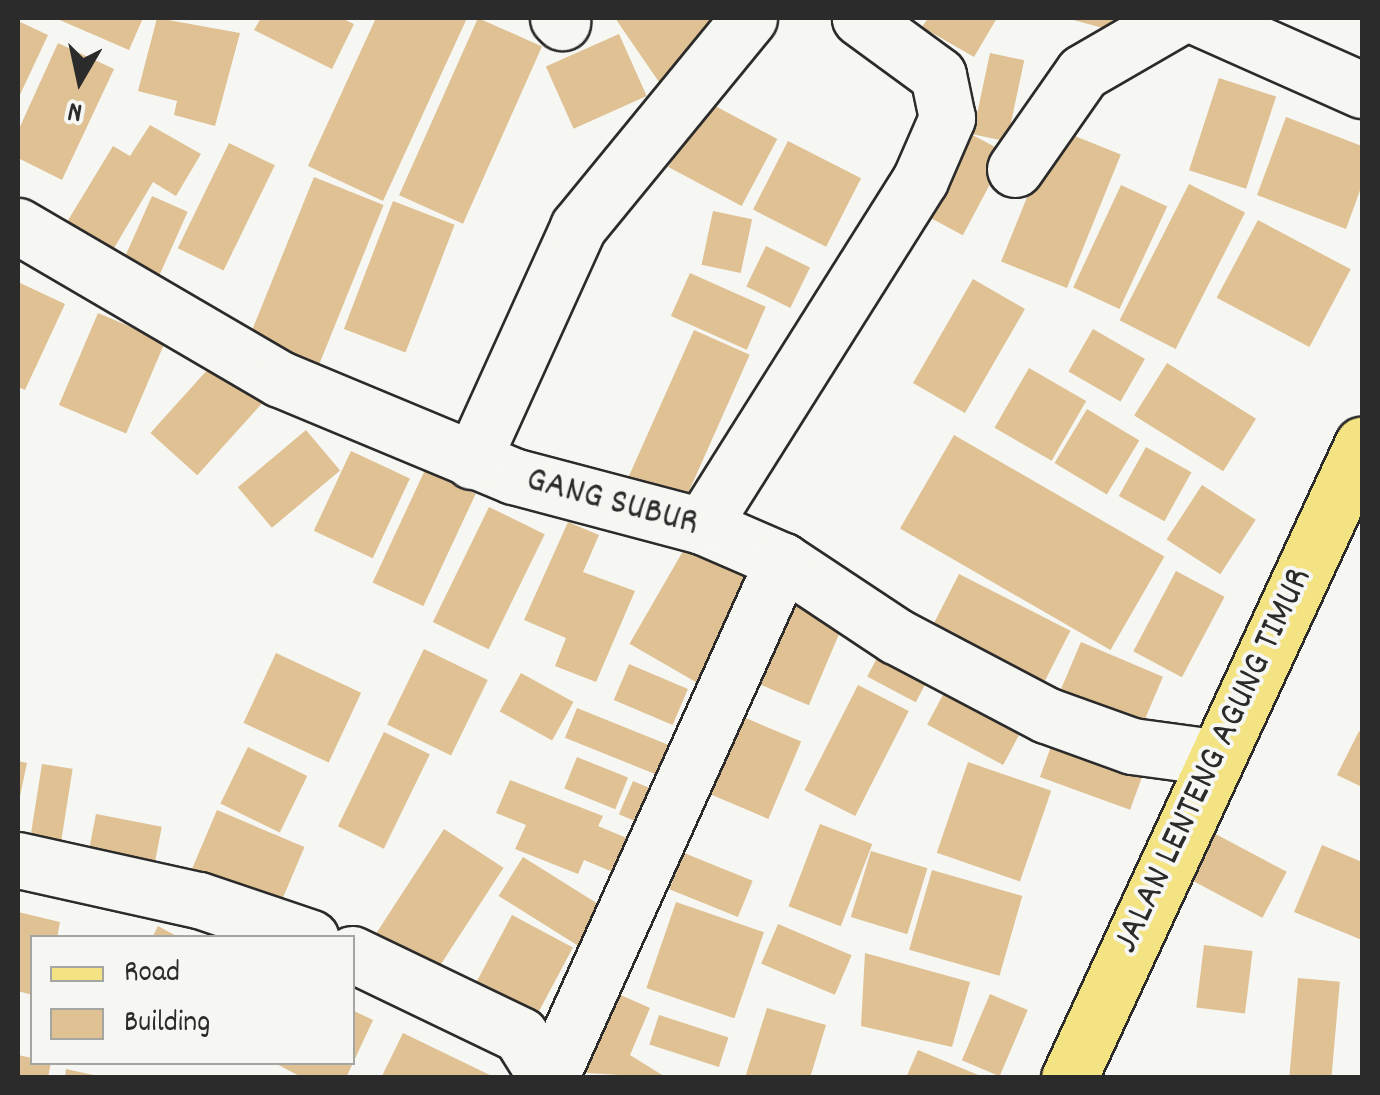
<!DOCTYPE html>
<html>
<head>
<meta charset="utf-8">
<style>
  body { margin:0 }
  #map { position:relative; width:1380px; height:1095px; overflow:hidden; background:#f6f6f2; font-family:Dekko,sans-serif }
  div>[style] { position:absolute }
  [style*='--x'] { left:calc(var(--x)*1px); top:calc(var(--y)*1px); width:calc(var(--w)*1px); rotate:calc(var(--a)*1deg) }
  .building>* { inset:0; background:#dfc193; transform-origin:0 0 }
  .roads { filter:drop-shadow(2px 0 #2b2b2b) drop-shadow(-2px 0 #2b2b2b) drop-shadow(0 2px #2b2b2b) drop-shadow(0 -2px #2b2b2b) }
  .minor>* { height:55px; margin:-27.5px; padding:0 27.5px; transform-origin:27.5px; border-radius:27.5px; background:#f6f6f2 }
  .major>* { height:55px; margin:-27.5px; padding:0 27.5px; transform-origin:27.5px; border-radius:27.5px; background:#f4e382 }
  span { translate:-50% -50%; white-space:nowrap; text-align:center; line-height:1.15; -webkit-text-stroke:8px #f6f6f2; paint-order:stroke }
  .street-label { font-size:38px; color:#2b2b2b }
  .frame { position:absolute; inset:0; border:20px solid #2b2b2b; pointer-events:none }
  .legend { position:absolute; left:30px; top:935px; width:325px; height:130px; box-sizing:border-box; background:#f6f6f2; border:2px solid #a5a5a2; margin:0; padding:12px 18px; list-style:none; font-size:30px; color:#2b2b2b }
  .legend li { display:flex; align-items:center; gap:20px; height:50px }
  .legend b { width:50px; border:2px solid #a5a5a2 }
  .north { position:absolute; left:30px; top:30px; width:100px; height:100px; -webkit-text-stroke:8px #f6f6f2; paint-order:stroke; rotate:189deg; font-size:28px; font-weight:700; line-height:40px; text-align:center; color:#2b2b2b }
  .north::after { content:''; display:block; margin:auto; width:35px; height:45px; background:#2b2b2b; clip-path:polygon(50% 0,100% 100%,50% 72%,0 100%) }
</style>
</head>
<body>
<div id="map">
  <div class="building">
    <div style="clip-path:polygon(55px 18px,143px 18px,129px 50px)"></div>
    <div style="clip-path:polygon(157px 18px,240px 33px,215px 126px,174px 115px,177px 101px,138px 91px)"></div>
    <div style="clip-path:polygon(261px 18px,341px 18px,354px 24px,332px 69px,254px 30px)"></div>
    <div style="clip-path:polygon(376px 18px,467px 18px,383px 201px,308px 166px)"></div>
    <div style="left:478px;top:18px;width:70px;height:194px;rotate:24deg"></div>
    <div style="clip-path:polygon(615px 18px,708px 18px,723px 40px,659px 82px)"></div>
    <div style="clip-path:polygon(928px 18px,997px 18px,974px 57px,922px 27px)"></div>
    <div style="clip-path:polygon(1066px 18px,1117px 18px,1114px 31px)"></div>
    <div style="clip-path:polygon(18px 21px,48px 35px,18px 99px)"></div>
    <div style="left:619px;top:34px;width:68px;height:80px;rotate:66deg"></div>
    <div style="clip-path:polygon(58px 43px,114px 69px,62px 180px,18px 158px,18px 131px)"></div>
    <div style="left:990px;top:53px;width:35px;height:83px;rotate:12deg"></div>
    <div style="left:1219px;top:78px;width:60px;height:97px;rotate:18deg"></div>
    <div style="left:704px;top:100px;width:83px;height:76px;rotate:28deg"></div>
    <div style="clip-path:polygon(1286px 117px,1362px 146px,1362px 185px,1346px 229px,1257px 195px)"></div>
    <div style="clip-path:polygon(150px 125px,201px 154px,176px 196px,153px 182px,107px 260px,61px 232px,113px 146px,130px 156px)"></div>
    <div style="left:1055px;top:128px;width:71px;height:144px;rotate:22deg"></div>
    <div style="left:965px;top:131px;width:47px;height:93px;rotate:28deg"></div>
    <div style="left:788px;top:141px;width:82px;height:77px;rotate:27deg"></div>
    <div style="left:229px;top:143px;width:51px;height:117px;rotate:26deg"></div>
    <div style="left:314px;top:177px;width:75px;height:192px;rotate:22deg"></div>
    <div style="left:1189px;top:184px;width:63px;height:153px;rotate:27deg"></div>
    <div style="left:1121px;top:185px;width:51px;height:113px;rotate:25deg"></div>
    <div style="left:152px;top:196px;width:39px;height:69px;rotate:24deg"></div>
    <div style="left:393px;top:201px;width:66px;height:137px;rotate:21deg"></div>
    <div style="left:713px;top:211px;width:40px;height:55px;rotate:12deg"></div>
    <div style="left:1258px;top:220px;width:105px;height:88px;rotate:28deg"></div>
    <div style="left:766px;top:246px;width:49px;height:45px;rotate:26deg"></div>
    <div style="left:690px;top:273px;width:83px;height:47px;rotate:24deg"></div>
    <div style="left:973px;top:279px;width:60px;height:120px;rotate:30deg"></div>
    <div style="clip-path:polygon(18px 282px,65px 304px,25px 390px,18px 387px)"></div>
    <div style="left:98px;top:313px;width:73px;height:100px;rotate:23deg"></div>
    <div style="left:1093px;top:329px;width:60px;height:49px;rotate:30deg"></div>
    <div style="left:694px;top:330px;width:61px;height:167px;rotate:24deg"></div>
    <div style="left:218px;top:358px;width:63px;height:101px;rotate:42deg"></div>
    <div style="left:1167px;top:363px;width:105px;height:62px;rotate:32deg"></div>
    <div style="left:1029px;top:368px;width:66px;height:69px;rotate:30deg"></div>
    <div style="left:1087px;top:409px;width:61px;height:63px;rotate:31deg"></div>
    <div style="left:306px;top:430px;width:53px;height:89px;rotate:50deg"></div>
    <div style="left:954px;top:435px;width:243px;height:108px;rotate:30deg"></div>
    <div style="left:1146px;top:447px;width:52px;height:56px;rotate:29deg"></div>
    <div style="left:351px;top:451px;width:65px;height:88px;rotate:25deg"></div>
    <div style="left:425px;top:470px;width:56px;height:124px;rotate:25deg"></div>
    <div style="left:1202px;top:485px;width:64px;height:65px;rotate:33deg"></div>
    <div style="left:489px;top:507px;width:62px;height:128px;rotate:26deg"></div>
    <div style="clip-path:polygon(568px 522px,599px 535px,583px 572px,635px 591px,596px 682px,555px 666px,566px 638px,524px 620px)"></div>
    <div style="left:690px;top:539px;width:91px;height:121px;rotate:30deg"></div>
    <div style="left:1176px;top:571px;width:55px;height:91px;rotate:28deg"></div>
    <div style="left:959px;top:574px;width:125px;height:83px;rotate:27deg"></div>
    <div style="left:776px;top:588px;width:76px;height:95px;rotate:23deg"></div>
    <div style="left:1081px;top:642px;width:89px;height:73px;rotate:23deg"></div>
    <div style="left:885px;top:643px;width:55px;height:38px;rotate:28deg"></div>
    <div style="left:424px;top:649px;width:71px;height:84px;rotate:26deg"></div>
    <div style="left:276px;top:653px;width:94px;height:77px;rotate:25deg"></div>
    <div style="left:629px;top:664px;width:64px;height:39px;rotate:23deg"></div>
    <div style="left:521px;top:673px;width:60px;height:44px;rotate:29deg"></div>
    <div style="left:953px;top:676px;width:86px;height:55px;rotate:28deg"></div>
    <div style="left:858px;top:685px;width:57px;height:118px;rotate:27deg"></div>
    <div style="left:577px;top:708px;width:119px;height:32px;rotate:22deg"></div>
    <div style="left:722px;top:708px;width:86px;height:84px;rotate:23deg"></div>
    <div style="left:1057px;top:730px;width:96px;height:50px;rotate:20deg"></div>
    <div style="clip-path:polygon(1359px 731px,1362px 733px,1362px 787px,1337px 775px)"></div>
    <div style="left:384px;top:732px;width:51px;height:105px;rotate:26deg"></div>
    <div style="left:248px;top:747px;width:66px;height:63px;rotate:26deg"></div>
    <div style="left:577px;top:757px;width:55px;height:34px;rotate:22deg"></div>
    <div style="clip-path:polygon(18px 761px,27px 763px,19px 801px,18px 800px)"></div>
    <div style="left:968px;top:762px;width:88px;height:96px;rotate:19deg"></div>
    <div style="left:42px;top:764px;width:31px;height:78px;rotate:9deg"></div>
    <div style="clip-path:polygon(510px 780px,603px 816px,598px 826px,634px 841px,620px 875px,584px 860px,578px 874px,515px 849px,526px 825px,496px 813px)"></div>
    <div style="left:633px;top:781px;width:41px;height:36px;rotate:23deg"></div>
    <div style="left:217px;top:810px;width:95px;height:67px;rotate:23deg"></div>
    <div style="left:96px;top:814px;width:67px;height:47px;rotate:11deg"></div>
    <div style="left:820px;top:824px;width:56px;height:88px;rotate:21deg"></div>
    <div style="left:444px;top:829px;width:71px;height:127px;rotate:33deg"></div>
    <div style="left:1210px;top:831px;width:87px;height:52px;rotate:28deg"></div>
    <div style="clip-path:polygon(1322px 845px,1362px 862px,1362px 940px,1294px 912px)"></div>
    <div style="left:871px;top:851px;width:59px;height:69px;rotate:17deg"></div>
    <div style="left:684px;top:853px;width:74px;height:39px;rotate:22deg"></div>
    <div style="left:523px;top:857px;width:97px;height:46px;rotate:32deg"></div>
    <div style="left:932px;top:870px;width:94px;height:83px;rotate:16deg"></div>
    <div style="left:676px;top:902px;width:93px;height:91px;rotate:19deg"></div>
    <div style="clip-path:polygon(18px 912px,60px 922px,57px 938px,32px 938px,32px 995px,18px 991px)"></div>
    <div style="left:512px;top:915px;width:69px;height:95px;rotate:28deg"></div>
    <div style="left:778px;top:924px;width:80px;height:43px;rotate:23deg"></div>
    <div style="clip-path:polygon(158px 926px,180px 938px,152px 938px)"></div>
    <div style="left:1204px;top:945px;width:49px;height:63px;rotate:7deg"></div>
    <div style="clip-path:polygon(865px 953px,970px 982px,952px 1047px,861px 1026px)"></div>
    <div style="left:1298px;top:978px;width:42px;height:101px;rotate:5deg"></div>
    <div style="clip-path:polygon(607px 989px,650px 1008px,630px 1055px,667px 1078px,571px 1072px)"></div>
    <div style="left:990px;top:994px;width:41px;height:72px;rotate:23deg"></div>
    <div style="clip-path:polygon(767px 1008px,826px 1025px,810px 1078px,745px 1078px)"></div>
    <div style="clip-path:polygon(352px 1010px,373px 1020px,346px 1078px,303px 1078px,273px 1062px,352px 1062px)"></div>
    <div style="left:659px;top:1015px;width:73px;height:31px;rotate:18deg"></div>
    <div style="clip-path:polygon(403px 1033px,496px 1078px,381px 1078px)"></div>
    <div style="clip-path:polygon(918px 1050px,983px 1077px,983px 1078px,906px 1078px)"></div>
    <div style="clip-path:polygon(18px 1055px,51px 1062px,48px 1078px,18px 1078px)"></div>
    <div style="clip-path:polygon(66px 1069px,98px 1076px,97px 1078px,65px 1078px)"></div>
  </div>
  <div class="roads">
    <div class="minor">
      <div style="--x:558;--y:18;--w:6;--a:45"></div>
      <div style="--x:1200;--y:18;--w:177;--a:24"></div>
      <div style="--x:1015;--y:169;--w:118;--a:-55"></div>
      <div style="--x:1083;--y:72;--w:108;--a:-30.1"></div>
      <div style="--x:18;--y:226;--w:303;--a:30.3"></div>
      <div style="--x:280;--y:379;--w:252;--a:22.6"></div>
      <div style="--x:513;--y:476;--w:196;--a:14.8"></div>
      <div style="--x:702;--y:526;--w:88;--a:23.4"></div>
      <div style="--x:783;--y:561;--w:136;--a:33.6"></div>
      <div style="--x:896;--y:636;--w:170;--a:27.8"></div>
      <div style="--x:1046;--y:715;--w:91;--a:19.8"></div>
      <div style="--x:1132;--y:746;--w:82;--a:7.7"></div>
      <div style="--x:472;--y:461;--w:257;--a:-65.6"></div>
      <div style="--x:578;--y:227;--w:270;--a:-50.7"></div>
      <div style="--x:702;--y:526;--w:409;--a:-57.8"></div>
      <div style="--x:920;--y:180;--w:68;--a:-66.5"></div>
      <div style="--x:947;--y:118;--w:44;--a:-101.8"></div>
      <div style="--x:938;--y:75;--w:97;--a:-143.8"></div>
      <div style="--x:18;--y:860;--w:185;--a:12.5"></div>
      <div style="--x:199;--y:900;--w:118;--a:18.7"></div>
      <div style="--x:352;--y:954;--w:187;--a:25.7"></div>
      <div style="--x:520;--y:1035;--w:51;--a:57.9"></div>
      <div style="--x:550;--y:1078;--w:567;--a:-65.74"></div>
    </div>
    <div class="major">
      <div style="--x:1069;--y:1078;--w:698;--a:-65.16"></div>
    </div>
  </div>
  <div class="street-label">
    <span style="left:612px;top:503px;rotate:15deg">GANG SUBUR</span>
    <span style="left:1214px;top:761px;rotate:-65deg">JALAN LENTENG AGUNG TIMUR</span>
  </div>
  <div class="frame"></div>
  <ul class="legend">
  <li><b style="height:12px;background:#f4e382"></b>Road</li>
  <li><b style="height:28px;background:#dfc193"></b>Building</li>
  </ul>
  <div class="north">N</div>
</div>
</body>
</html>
